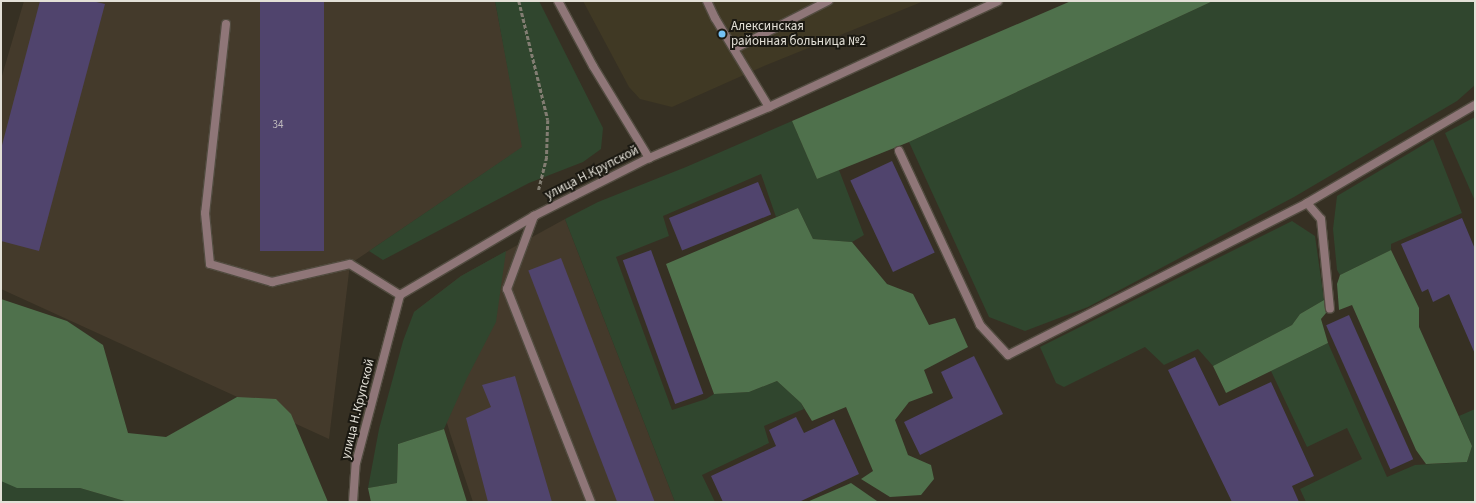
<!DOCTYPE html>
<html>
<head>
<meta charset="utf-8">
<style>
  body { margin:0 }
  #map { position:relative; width:1476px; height:503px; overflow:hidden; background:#363023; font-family:"Source Sans 3",sans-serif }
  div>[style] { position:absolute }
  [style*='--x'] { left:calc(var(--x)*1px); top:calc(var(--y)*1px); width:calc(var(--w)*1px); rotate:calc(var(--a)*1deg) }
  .industrial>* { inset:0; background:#443a2b }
  .built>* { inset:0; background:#403924 }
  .green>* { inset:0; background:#30462e }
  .forest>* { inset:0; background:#4f714c }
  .building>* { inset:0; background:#50446d; transform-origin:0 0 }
  .path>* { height:2.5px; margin-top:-1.25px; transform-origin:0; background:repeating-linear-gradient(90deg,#827d72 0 4px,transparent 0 6px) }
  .roads { filter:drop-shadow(1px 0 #524c40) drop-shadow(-1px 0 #524c40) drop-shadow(0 1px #524c40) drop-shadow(0 -1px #524c40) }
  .lane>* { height:8px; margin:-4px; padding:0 4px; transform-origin:4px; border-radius:4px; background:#8f7678 }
  .street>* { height:8px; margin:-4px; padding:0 4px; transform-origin:4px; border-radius:4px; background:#8f7678 }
  .dots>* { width:11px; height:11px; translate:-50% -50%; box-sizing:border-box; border:2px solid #1b1912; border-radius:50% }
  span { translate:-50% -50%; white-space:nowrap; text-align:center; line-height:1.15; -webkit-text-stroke:4px #1b1912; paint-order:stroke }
  .number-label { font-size:11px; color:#beb9bc }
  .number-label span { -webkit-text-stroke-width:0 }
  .poi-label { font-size:13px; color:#e3e0d7 }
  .left { translate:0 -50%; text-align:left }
  .street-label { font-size:13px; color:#e3e0d7 }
  .frame { position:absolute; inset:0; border:2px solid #e3e0d7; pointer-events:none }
</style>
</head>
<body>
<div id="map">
  <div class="industrial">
    <div style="clip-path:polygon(24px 1px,495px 1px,523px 147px,350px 264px,329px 439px,1px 289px,1px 79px)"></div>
    <div style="clip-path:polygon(565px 219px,675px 502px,473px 502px,450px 433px,414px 312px,461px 276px)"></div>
  </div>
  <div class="built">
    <div style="clip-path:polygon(583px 1px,924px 1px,764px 66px,672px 107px,640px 99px,629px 87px)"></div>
  </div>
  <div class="green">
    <div style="clip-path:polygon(495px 1px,539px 1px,603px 128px,601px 149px,583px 162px,529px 183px,383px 260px,369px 251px,522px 147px)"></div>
    <div style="clip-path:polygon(1213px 1px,1473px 1px,1475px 6px,1475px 85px,1457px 101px,1294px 197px,1088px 307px,1025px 331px,989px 317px,909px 142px)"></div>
    <div style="clip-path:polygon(1475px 117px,1475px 201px,1445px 133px)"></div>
    <div style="clip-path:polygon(792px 121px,817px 179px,839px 170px,864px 235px,852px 242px,813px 239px,798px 208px,776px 217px,761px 174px,663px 216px,669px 236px,616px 257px,672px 410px,706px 399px,714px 394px,749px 392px,777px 381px,801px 403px,804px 409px,764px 426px,769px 443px,702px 475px,715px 502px,675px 502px,565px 219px,598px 202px,686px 167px)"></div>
    <div style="clip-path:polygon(1433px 139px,1462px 213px,1391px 244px,1391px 250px,1340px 275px,1337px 270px,1333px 229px,1337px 196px)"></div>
    <div style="clip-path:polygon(1292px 221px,1315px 236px,1324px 300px,1300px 314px,1292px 325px,1213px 366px,1198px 349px,1164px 365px,1145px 347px,1064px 387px,1056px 383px,1040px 347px)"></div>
    <div style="clip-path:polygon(506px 251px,496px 322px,467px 378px,444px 429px,398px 444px,397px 483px,368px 488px,379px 429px,403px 341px,414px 312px,461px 276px)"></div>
    <div style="clip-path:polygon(1328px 343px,1387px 477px,1415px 465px,1467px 462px,1472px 446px,1459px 416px,1475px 409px,1475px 502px,1306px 502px,1300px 489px,1362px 459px,1347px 428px,1307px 447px,1271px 371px)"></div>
    <div style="clip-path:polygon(1px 466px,30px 488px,80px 488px,128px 502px,1px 502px)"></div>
  </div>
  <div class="forest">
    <div style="clip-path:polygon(1071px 1px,1213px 1px,909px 142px,817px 179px,792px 121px)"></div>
    <div style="clip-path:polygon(798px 208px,813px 239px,852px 242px,887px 284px,913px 294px,929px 325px,955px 318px,968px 347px,924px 370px,933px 393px,909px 402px,895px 420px,908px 455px,931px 465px,934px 479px,921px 495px,890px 497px,861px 479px,873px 471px,846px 407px,812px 421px,801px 403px,777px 381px,749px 392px,714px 394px,666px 264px)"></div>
    <div style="clip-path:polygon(1391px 250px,1419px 308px,1419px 327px,1472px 446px,1467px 462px,1426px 464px,1416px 450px,1352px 305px,1339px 310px,1337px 284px,1340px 275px)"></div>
    <div style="clip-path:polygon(1px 299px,67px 321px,103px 345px,128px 433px,166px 437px,237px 397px,276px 399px,291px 414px,328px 502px,128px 502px,80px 488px,17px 488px,1px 481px)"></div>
    <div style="clip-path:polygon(1324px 300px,1326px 313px,1321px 319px,1328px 343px,1226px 393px,1213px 366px,1292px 325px,1300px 314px)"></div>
    <div style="clip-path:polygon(444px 429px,467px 502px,371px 502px,368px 488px,397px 483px,398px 444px)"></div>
    <div style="clip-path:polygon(851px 483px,877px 501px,807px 502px)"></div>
  </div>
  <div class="building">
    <div style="clip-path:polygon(40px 1px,92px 1px,105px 4px,39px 251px,1px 241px,1px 149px)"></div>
    <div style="left:260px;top:1px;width:64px;height:250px"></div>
    <div style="left:892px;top:161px;width:101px;height:46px;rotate:65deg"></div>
    <div style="left:758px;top:182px;width:35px;height:96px;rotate:68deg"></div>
    <div style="clip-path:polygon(1462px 218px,1475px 249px,1475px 354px,1449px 294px,1433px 302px,1428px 289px,1422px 292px,1401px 244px)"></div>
    <div style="left:651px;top:250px;width:153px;height:30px;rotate:70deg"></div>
    <div style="left:561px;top:258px;width:262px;height:35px;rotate:69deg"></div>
    <div style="left:1349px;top:315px;width:158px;height:25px;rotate:66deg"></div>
    <div style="clip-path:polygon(974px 356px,1003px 414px,920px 455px,904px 422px,953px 398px,941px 372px)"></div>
    <div style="clip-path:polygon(1195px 357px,1219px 406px,1271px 382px,1314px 476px,1292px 486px,1299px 502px,1232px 502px,1168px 370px)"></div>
    <div style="clip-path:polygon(515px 376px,552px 502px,488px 502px,466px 418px,491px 407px,482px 385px)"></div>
    <div style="clip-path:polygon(796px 417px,804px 433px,834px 419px,859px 474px,799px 502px,723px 502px,711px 476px,776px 446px,769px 430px)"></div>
  </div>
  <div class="path">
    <div style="--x:519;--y:1;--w:122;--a:76.3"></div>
    <div style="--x:548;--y:120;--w:37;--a:92"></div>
    <div style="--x:547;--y:157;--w:34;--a:104"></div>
  </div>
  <div class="roads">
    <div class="lane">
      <div style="--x:707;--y:1;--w:19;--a:65"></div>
      <div style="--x:715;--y:18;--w:104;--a:58.8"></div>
      <div style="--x:226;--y:24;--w:190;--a:96.3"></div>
      <div style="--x:205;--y:213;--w:51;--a:84.4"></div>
      <div style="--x:210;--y:264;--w:65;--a:16.2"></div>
      <div style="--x:272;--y:282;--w:80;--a:-13"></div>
      <div style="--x:350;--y:264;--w:59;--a:31.8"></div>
      <div style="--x:734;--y:49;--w:106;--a:-27.1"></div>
      <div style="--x:899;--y:151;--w:192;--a:65"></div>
      <div style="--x:980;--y:325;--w:41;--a:47"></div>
      <div style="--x:1307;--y:203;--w:21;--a:49"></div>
      <div style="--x:1321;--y:219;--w:90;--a:84.3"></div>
      <div style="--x:534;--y:216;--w:78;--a:110.3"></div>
      <div style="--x:507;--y:289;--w:229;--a:68.5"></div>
    </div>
    <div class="street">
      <div style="--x:558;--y:1;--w:74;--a:61.7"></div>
      <div style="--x:593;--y:66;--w:108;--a:58.7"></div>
      <div style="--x:1008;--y:355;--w:335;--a:-26.9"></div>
      <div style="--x:1307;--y:203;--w:194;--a:-30.3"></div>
      <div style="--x:353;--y:502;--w:39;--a:-86"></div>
      <div style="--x:356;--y:463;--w:174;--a:-75.3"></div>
      <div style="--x:400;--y:295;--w:156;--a:-30.5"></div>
      <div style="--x:534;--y:216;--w:129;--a:-26.8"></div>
      <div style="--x:649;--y:158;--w:130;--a:-23"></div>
      <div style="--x:769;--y:107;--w:252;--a:-24.8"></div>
    </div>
  </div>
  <div class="dots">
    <div style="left:722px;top:34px;background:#73c1f5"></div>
  </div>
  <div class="number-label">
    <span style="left:278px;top:125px">34</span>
  </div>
  <div class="poi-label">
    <span class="left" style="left:731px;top:34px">Алексинская<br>районная больница №2</span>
  </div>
  <div class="street-label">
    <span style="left:592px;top:173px;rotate:-27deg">улица Н.Крупской</span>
    <span style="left:358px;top:409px;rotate:-76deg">улица Н.Крупской</span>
  </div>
  <div class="frame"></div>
</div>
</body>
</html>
